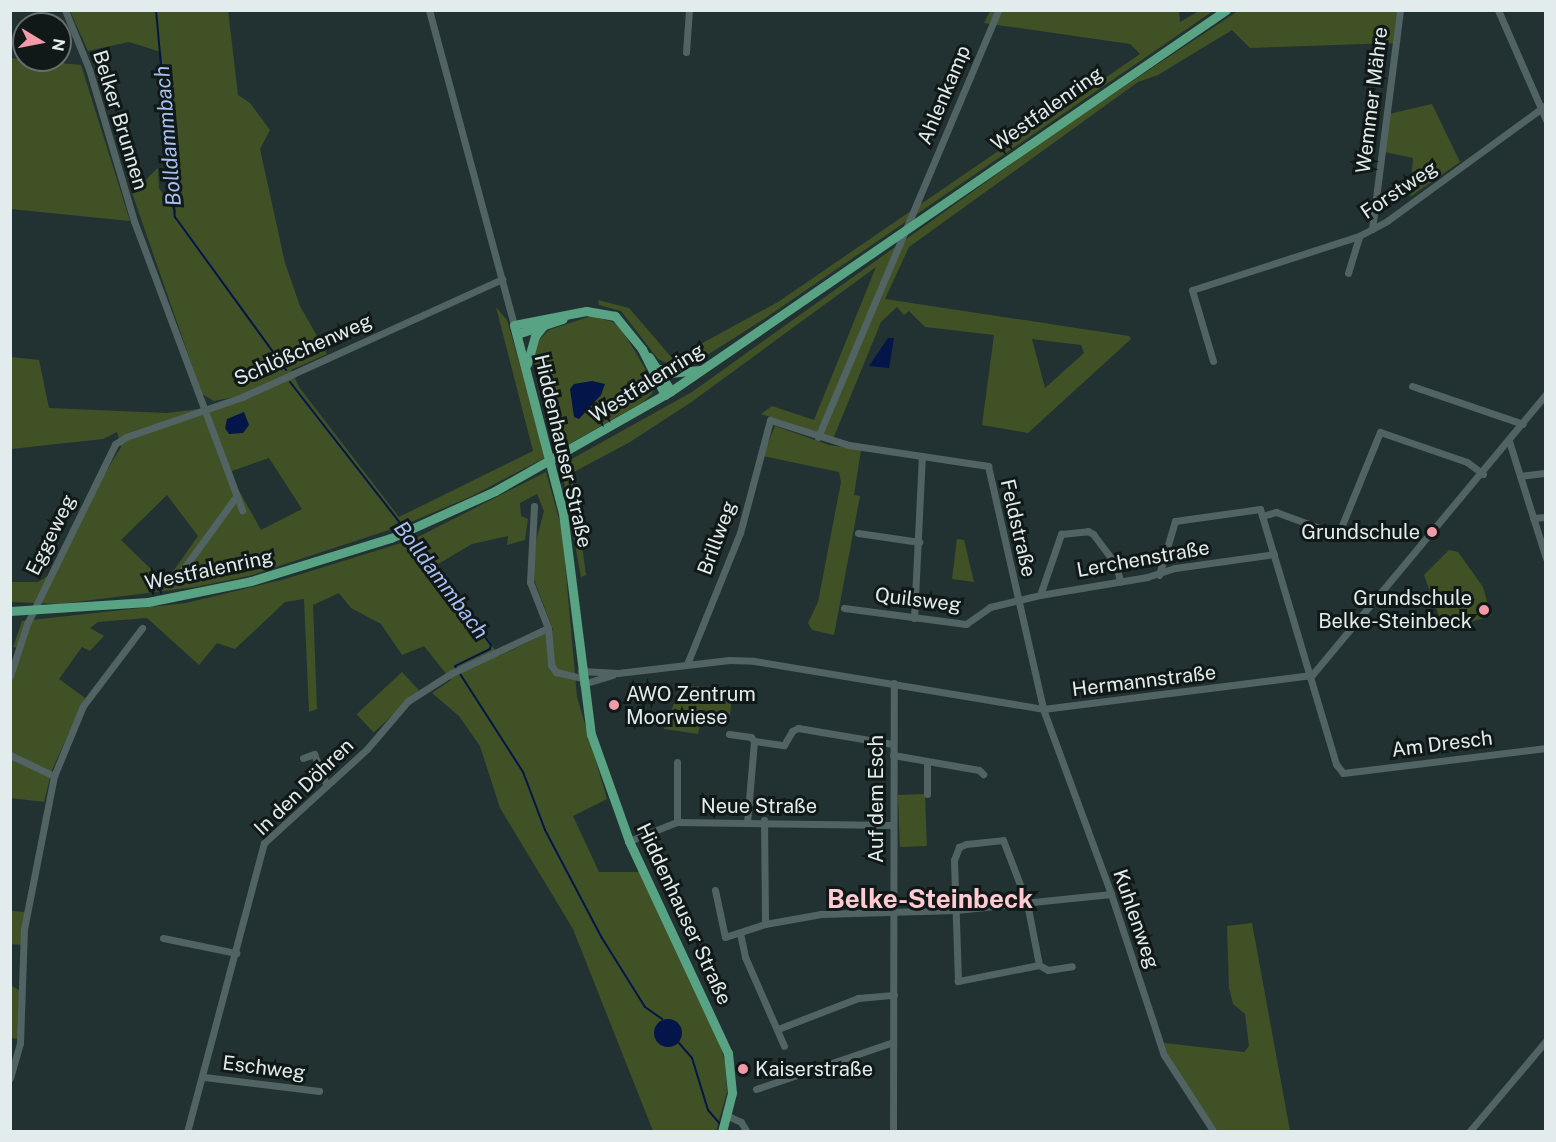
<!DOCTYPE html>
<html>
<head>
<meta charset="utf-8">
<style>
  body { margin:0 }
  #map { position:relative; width:1556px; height:1142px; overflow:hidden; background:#223232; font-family:"Public Sans",sans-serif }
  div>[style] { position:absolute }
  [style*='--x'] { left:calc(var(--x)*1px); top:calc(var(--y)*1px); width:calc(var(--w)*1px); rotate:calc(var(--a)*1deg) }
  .green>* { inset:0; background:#415126; transform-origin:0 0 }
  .water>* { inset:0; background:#04154a }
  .round { border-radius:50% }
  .stream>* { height:2px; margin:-1px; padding:0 1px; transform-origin:1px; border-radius:1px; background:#04154a }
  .minor>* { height:7px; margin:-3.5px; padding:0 3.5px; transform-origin:3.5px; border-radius:3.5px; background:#516363 }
  .major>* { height:9px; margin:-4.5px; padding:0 4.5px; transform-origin:4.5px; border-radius:4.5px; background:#58a383 }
  .dots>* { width:16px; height:16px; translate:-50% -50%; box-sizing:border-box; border:3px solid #111818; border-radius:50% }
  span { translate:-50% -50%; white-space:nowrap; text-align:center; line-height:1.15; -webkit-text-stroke:6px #111818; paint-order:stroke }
  .street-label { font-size:20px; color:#e2ecec }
  .poi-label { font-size:20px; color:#e2ecec }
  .right { translate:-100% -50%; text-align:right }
  .left { translate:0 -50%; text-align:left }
  .water-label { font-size:21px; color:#a7c0f4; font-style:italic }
  .district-label { font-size:26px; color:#ffcad2; font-weight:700 }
  .frame { position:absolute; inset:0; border:12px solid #e2ecec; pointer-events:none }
  .north { position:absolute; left:12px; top:12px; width:60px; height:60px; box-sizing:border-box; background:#111818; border:2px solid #656d6d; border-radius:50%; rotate:100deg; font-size:16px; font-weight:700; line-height:24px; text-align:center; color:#e2ecec }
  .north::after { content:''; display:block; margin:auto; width:21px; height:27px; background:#f39aa9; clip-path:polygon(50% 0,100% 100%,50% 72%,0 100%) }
</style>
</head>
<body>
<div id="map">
  <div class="green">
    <div style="clip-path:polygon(evenodd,228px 10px,238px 95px,250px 103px,270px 130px,260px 149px,285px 263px,300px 306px,327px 354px,291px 370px,299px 387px,399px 517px,533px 451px,496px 307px,507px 320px,546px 457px,472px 496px,404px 525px,249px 576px,195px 587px,60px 604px,11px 602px,11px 582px,38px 582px,57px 570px,92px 495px,121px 447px,117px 432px,103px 439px,11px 449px,11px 357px,39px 360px,49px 408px,167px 413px,199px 409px,234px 397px,214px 401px,202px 394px,132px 193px,158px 168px,159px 188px,176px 214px,161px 52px,129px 42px,88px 51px,70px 11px,228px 10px,269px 458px,302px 509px,261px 530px,237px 487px,232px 471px,269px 458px,228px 10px,167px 495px,198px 536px,172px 573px,158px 576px,121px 540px,167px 495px)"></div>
    <div style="clip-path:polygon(990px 11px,1179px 11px,1180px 22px,1199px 11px,1213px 11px,764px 319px,693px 364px,677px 368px,658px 359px,621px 311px,599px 305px,598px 300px,629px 308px,673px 359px,778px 302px,1140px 54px,1130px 44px,984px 23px)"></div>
    <div style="clip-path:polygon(evenodd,1238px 11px,1397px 11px,1393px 43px,1250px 48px,1232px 30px,1158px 75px,1138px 82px,909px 247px,885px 299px,1129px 336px,1131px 339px,1028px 433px,982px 425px,994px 335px,925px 327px,909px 311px,904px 315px,897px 307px,881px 322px,833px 439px,761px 414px,772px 406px,814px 420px,876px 267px,690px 403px,630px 442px,572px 473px,586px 575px,581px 577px,561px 465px,692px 392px,1066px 125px,1238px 11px,1032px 339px,1081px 345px,1084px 353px,1045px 388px,1032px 339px)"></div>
    <div style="clip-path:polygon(10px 58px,81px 65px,130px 221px,11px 209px)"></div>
    <div style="clip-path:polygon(1432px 104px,1460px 162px,1410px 197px,1413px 158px,1380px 151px,1385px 115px)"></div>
    <div style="clip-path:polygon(591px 316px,613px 322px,622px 330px,655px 385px,652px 394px,643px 402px,557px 451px,533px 356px,539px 340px,549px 330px)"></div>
    <div style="clip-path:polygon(775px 426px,829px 445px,861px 450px,854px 495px,860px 496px,834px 635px,812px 630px,808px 623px,818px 602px,841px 482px,839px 472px,763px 456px)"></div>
    <div style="clip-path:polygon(evenodd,546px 472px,562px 529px,577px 697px,607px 799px,573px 816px,599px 872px,640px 872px,718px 1039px,725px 1061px,727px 1092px,716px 1131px,653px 1131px,573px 929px,500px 808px,480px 746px,459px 716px,432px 693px,451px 680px,424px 646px,402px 655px,381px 624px,351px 608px,339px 593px,313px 605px,317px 709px,309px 712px,304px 599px,285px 602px,235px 649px,217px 643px,199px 665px,147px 618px,98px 622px,90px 628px,104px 636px,90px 651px,82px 647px,59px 679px,85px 698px,52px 770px,44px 802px,11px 798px,10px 672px,21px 649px,13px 647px,22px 621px,186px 603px,285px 579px,414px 539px,546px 472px,537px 494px,544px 511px,534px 549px,533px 577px,553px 630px,499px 656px,438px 564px,472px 544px,508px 536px,507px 545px,525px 540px,528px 519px,521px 516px,520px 503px,537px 494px)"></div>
    <div style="clip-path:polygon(957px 539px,964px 540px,974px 582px,952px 579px)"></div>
    <div style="clip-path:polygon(1449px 550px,1458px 552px,1483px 587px,1491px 616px,1444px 630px,1424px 575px)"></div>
    <div style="left:402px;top:672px;width:25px;height:62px;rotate:47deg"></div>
    <div style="clip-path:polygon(681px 686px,733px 688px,730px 715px,703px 710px,698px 734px,664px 729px)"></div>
    <div style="left:925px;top:794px;width:52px;height:27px;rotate:88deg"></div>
    <div style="clip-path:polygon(11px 911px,26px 912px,22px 945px,11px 944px)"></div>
    <div style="clip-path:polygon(1252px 923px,1290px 1131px,1218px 1131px,1172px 1066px,1164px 1043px,1244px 1052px,1249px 1046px,1245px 1014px,1233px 1004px,1229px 988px,1227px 926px)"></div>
    <div style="clip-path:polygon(10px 985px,20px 991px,19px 1039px,11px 1038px)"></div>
  </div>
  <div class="water">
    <div style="clip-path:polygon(888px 338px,894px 338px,889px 368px,869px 366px)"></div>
    <div style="clip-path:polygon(592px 381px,605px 384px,601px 395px,579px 419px,574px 417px,570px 389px,574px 384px)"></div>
    <div style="clip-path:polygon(244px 412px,249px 425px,243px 433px,229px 434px,225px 428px,227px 419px)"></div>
    <div class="round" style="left:654px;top:1019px;width:28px;height:28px"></div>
  </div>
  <div class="stream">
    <div style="--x:156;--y:10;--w:208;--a:84.8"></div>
    <div style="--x:175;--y:217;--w:189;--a:54"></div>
    <div style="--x:290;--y:382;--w:187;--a:52"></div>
    <div style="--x:408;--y:533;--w:139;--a:53.5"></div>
    <div style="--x:491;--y:645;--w:4;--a:104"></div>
    <div style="--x:490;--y:649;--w:39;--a:154"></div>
    <div style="--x:455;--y:666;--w:126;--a:57.3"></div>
    <div style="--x:523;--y:772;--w:62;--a:69.2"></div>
    <div style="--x:545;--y:830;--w:122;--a:62.2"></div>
    <div style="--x:602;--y:938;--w:81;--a:58.1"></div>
    <div style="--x:645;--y:1007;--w:21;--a:35"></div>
    <div style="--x:679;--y:1043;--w:20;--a:49"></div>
    <div style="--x:692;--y:1058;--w:54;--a:72.9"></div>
    <div style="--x:708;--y:1110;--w:18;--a:49"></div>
  </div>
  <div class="minor">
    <div style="--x:65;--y:10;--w:64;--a:67.9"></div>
    <div style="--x:89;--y:69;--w:159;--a:73.5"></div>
    <div style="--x:134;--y:221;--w:309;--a:69.5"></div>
    <div style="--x:429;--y:10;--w:326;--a:74.9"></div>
    <div style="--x:1498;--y:10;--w:120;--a:66.4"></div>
    <div style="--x:686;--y:52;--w:42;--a:-85.9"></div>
    <div style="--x:1372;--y:229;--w:221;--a:-82.7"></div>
    <div style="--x:1348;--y:273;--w:39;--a:-73"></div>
    <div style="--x:1213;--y:361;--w:74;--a:-106.5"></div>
    <div style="--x:1192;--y:290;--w:176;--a:-17.9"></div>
    <div style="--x:1359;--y:236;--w:32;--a:-28"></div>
    <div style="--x:1387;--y:221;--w:197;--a:-36.1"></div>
    <div style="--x:1412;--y:386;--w:117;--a:18.9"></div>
    <div style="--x:818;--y:437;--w:463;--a:-67.1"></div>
    <div style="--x:1509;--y:441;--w:123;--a:72.5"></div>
    <div style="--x:1520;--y:476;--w:26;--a:-7"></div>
    <div style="--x:534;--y:506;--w:76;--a:93"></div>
    <div style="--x:530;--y:582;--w:49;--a:68.6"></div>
    <div style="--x:1262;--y:516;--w:15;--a:-16"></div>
    <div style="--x:1276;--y:512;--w:61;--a:20.2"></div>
    <div style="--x:1333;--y:533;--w:8;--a:-23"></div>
    <div style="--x:1340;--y:530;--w:106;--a:-67.8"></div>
    <div style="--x:1380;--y:432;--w:92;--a:19"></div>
    <div style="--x:1467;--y:462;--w:20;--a:37"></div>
    <div style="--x:1533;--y:518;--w:13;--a:-4"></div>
    <div style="--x:858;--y:533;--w:62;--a:8.4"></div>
    <div style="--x:179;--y:575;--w:95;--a:-54"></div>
    <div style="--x:1159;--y:575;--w:56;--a:-73.5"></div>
    <div style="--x:1175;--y:521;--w:86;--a:-8"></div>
    <div style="--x:1260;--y:509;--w:266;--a:73.4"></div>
    <div style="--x:1336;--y:764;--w:11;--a:52"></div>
    <div style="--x:1343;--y:773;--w:205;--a:-7"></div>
    <div style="--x:1040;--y:595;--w:65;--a:-71"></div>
    <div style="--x:1061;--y:534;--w:27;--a:-6"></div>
    <div style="--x:1088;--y:531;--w:6;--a:31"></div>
    <div style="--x:1093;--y:534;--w:38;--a:53"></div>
    <div style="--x:1116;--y:564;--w:18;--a:77"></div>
    <div style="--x:844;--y:608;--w:123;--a:7.5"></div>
    <div style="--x:966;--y:624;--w:29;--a:-35"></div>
    <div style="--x:990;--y:607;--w:51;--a:-13.5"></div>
    <div style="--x:1040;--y:595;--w:109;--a:-9.5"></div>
    <div style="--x:1147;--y:577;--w:29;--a:-18"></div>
    <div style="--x:1175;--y:568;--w:100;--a:-8"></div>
    <div style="--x:914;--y:618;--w:162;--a:-87.2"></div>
    <div style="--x:687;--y:664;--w:141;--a:-68"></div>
    <div style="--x:740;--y:533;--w:117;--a:-75.1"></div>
    <div style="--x:770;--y:420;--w:83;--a:17.6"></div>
    <div style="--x:849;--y:445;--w:141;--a:8.6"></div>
    <div style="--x:988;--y:466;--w:249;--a:77.2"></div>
    <div style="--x:1043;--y:709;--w:197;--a:69.8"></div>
    <div style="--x:1111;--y:894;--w:169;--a:71.8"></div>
    <div style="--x:1164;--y:1055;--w:92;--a:57"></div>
    <div style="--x:581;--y:671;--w:37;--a:3"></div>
    <div style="--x:618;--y:673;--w:112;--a:-6.7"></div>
    <div style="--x:729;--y:660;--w:25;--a:2"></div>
    <div style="--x:754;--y:661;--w:293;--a:9.4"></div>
    <div style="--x:1043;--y:709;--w:271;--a:-7.2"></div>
    <div style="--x:1312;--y:675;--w:366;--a:-50.2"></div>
    <div style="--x:10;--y:676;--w:55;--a:-71.9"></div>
    <div style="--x:27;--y:624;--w:200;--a:-63.9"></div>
    <div style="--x:115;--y:444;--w:13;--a:-32"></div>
    <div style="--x:126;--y:437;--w:123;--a:-19"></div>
    <div style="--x:242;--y:397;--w:286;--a:-24.4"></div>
    <div style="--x:583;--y:684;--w:31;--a:-17"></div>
    <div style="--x:729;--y:734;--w:22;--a:8"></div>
    <div style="--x:751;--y:737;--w:5;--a:53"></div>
    <div style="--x:10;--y:755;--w:49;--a:25.5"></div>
    <div style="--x:893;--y:755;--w:87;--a:9.9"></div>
    <div style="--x:979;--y:770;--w:6;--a:45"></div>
    <div style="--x:303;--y:758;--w:12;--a:-20"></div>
    <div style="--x:314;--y:754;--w:32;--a:68"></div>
    <div style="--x:927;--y:761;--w:33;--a:90"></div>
    <div style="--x:764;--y:820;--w:104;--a:89.4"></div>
    <div style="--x:677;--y:822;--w:60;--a:-90"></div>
    <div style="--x:747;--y:823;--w:82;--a:-85.1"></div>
    <div style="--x:754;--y:741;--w:30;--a:8"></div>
    <div style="--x:784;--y:745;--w:16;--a:-60"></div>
    <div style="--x:792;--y:731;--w:7;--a:-27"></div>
    <div style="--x:798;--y:728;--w:96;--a:9.6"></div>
    <div style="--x:1003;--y:840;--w:67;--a:69.1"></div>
    <div style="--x:1027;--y:903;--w:63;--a:79"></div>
    <div style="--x:1039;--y:965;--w:83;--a:168.8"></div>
    <div style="--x:958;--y:981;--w:121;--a:-91.9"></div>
    <div style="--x:954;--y:860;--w:14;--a:-69"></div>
    <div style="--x:959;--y:847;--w:8;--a:-23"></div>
    <div style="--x:966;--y:844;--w:37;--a:-6"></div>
    <div style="--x:629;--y:841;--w:52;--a:-21.6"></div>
    <div style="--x:677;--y:822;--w:215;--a:0.8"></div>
    <div style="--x:715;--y:890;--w:48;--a:78"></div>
    <div style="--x:725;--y:937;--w:42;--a:-18"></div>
    <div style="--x:765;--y:924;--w:57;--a:-10.1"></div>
    <div style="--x:821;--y:914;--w:135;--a:-1.7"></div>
    <div style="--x:956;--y:910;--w:156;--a:-5.9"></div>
    <div style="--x:740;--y:933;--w:25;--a:78"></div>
    <div style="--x:745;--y:957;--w:97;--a:66.3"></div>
    <div style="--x:163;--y:938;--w:75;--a:11.6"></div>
    <div style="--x:1039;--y:965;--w:10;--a:29"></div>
    <div style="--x:1048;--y:970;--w:24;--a:-9"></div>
    <div style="--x:778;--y:1029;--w:86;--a:-21.2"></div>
    <div style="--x:858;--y:998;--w:36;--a:-5"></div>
    <div style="--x:204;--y:1077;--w:116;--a:6.9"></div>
    <div style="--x:10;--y:1078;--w:36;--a:-74"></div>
    <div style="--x:20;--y:1043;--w:114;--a:-88"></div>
    <div style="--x:24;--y:929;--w:156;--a:-78.9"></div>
    <div style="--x:54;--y:776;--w:76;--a:-67.5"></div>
    <div style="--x:83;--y:706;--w:98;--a:-52.9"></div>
    <div style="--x:756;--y:1089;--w:145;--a:-18.9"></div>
    <div style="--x:728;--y:1116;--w:14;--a:25"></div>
    <div style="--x:741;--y:1122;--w:12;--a:59"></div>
    <div style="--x:187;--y:1132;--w:299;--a:-75.1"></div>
    <div style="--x:264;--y:843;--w:139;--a:-42.4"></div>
    <div style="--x:367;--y:749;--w:63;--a:-49.5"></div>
    <div style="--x:408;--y:701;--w:52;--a:-32.5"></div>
    <div style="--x:452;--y:673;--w:106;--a:-25.1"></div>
    <div style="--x:548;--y:628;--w:37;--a:85"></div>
    <div style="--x:551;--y:665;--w:9;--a:54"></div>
    <div style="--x:556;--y:672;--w:27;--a:13"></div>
    <div style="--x:893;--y:1132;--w:449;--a:-89.9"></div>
    <div style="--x:1469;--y:1132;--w:119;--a:-49.8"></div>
  </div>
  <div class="major">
    <div style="--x:517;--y:334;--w:48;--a:-18.1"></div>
    <div style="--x:649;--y:357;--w:40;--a:57.1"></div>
    <div style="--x:527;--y:364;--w:29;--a:-74"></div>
    <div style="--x:535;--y:336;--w:13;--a:-51"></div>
    <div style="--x:660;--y:369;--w:11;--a:22"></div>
    <div style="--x:670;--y:373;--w:30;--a:-6"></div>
    <div style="--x:665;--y:395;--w:51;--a:-116.6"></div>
    <div style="--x:642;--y:349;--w:43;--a:-129.3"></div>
    <div style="--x:615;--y:316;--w:29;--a:-170"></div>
    <div style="--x:586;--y:311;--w:73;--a:169"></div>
    <div style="--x:514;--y:325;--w:194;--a:75.4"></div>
    <div style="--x:563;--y:513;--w:223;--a:82.8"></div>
    <div style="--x:591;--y:734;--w:114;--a:70.4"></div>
    <div style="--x:629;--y:841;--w:234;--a:65"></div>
    <div style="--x:728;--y:1053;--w:40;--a:84.3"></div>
    <div style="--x:732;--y:1093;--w:40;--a:104.4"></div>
    <div style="--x:10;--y:611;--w:138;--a:-3.7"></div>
    <div style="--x:148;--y:602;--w:105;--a:-11.5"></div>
    <div style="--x:251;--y:581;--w:146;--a:-17.1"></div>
    <div style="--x:391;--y:538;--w:114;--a:-24.3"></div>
    <div style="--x:495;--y:491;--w:202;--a:-29.6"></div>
    <div style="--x:671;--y:391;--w:673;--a:-34.47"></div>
  </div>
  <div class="dots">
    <div style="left:1432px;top:532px;background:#f39aa9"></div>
    <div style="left:1484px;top:610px;background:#f39aa9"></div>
    <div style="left:614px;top:705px;background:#f39aa9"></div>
    <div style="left:743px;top:1069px;background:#f39aa9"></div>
  </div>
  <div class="street-label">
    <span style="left:944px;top:95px;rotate:-67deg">Ahlenkamp</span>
    <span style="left:1372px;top:100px;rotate:-83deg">Wemmer Mähre</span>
    <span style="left:1047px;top:109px;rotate:-35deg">Westfalenring</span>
    <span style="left:120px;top:120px;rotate:73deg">Belker Brunnen</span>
    <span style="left:1399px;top:190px;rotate:-34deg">Forstweg</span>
    <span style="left:303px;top:350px;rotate:-24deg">Schlößchenweg</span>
    <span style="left:647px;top:383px;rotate:-32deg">Westfalenring</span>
    <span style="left:563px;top:451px;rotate:77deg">Hiddenhauser Straße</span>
    <span style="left:1018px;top:528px;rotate:77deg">Feldstraße</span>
    <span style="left:51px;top:535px;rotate:-64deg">Eggeweg</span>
    <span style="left:717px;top:538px;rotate:-70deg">Brillweg</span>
    <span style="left:1143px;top:559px;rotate:-10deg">Lerchenstraße</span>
    <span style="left:209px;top:570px;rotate:-12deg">Westfalenring</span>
    <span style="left:918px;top:600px;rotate:7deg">Quilsweg</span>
    <span style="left:1144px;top:681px;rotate:-7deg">Hermannstraße</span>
    <span style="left:1442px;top:744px;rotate:-7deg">Am Dresch</span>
    <span style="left:304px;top:787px;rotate:-44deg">In den Döhren</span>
    <span style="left:876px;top:799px;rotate:-90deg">Auf dem Esch</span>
    <span style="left:759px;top:806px">Neue Straße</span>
    <span style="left:684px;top:914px;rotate:65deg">Hiddenhauser Straße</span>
    <span style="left:1136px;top:919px;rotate:71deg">Kuhlenweg</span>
    <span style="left:264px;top:1068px;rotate:7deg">Eschweg</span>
  </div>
  <div class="poi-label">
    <span class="right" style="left:1420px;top:532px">Grundschule</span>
    <span class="right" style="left:1472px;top:610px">Grundschule<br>Belke-Steinbeck</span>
    <span class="left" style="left:626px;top:706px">AWO Zentrum<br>Moorwiese</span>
    <span class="left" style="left:755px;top:1069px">Kaiserstraße</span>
  </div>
  <div class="water-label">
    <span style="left:168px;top:136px;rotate:-95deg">Bolldammbach</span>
    <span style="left:441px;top:580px;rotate:53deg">Bolldammbach</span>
  </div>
  <div class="district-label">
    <span style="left:930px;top:899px">Belke-Steinbeck</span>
  </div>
  <div class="frame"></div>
  <div class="north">N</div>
</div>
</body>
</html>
